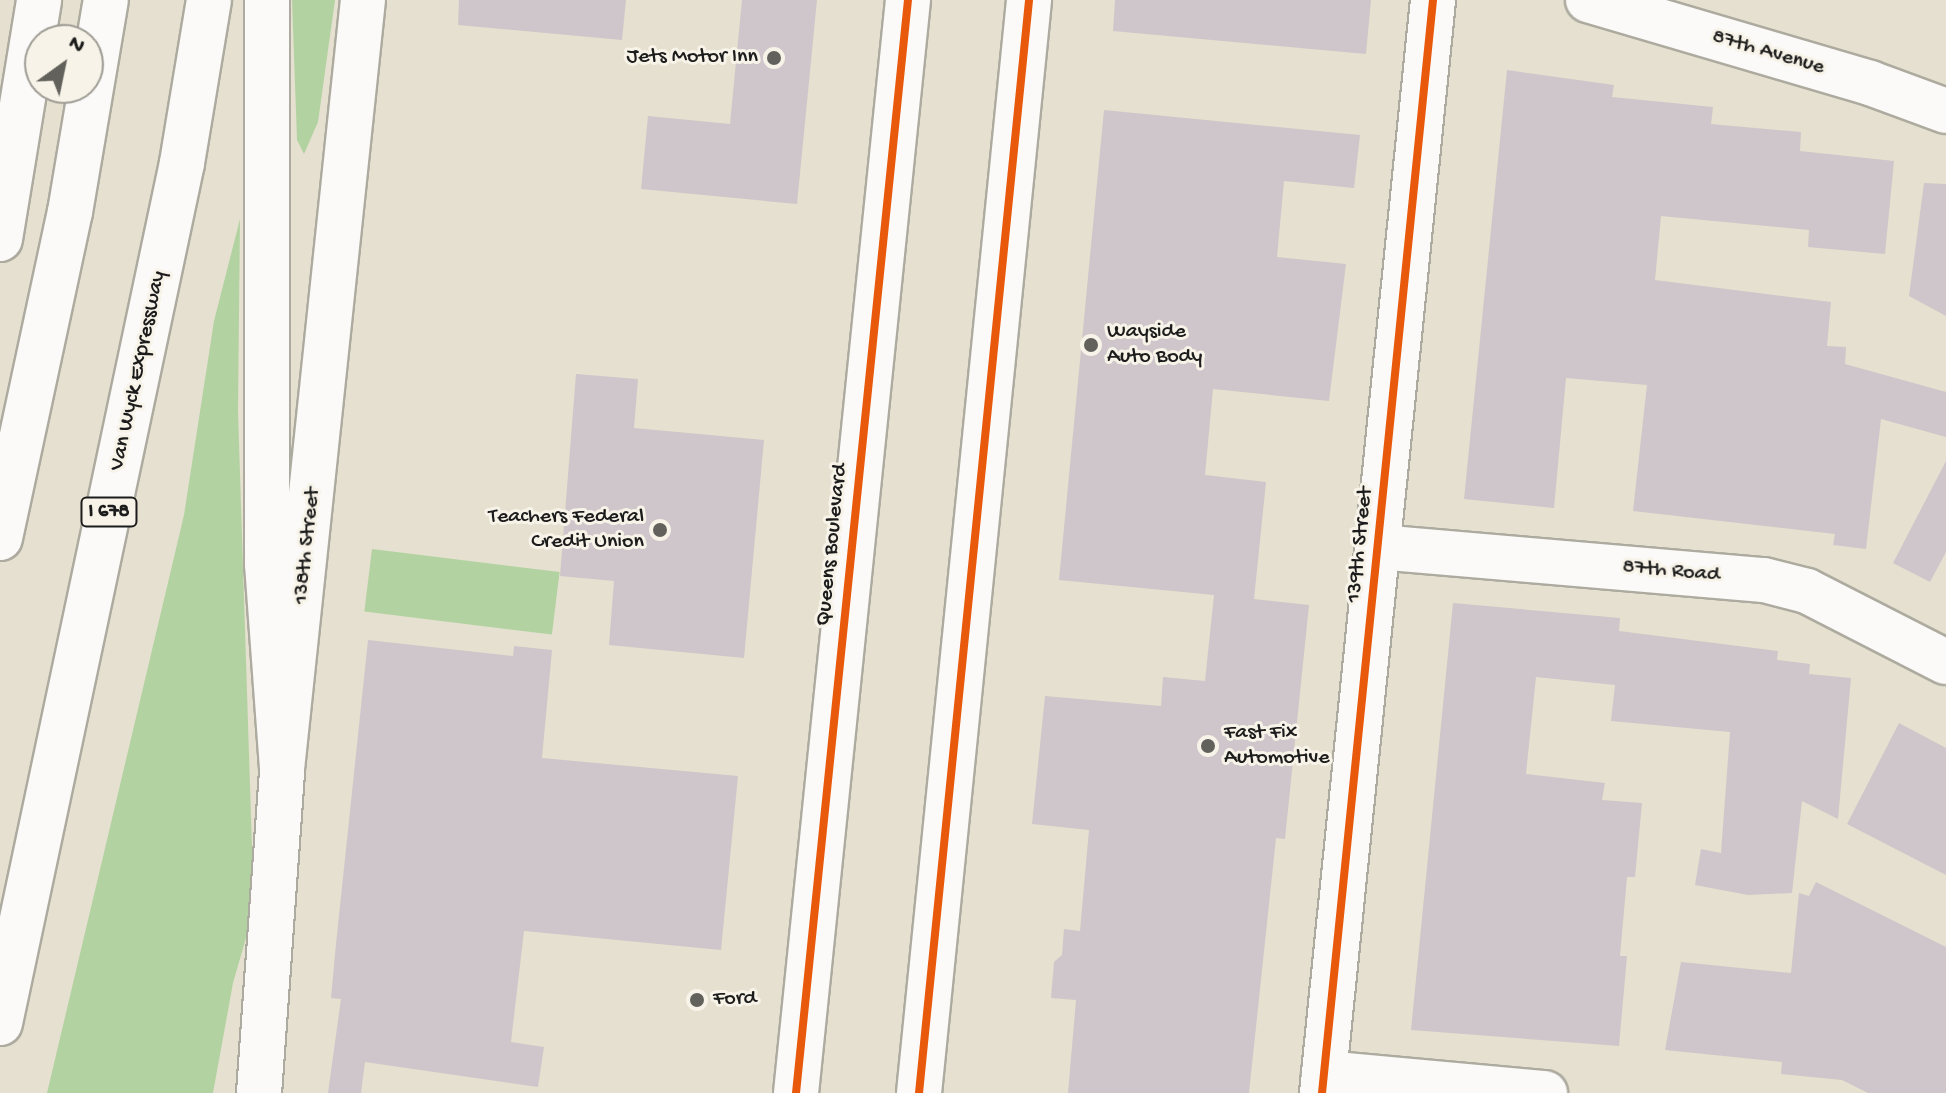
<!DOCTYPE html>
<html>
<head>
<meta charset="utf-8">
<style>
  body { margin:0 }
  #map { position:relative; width:1946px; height:1093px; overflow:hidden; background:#e5e0cf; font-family:"Gochi Hand",sans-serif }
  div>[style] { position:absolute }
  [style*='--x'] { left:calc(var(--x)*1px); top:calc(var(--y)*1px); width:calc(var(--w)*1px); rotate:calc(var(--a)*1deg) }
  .green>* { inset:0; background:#b3d2a2; transform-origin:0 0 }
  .building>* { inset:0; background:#cec6ca }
  .roads { filter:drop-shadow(2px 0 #adaa9f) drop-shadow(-2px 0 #adaa9f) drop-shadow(0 2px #adaa9f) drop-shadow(0 -2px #adaa9f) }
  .minor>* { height:44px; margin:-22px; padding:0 22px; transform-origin:22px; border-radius:22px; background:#fbfaf8 }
  .major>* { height:44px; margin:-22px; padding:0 22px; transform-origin:22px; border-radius:22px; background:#fbfaf8 }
  .highway>* { height:44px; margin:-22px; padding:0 22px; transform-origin:22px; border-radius:22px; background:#fbfaf8 }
  .cycleway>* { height:8px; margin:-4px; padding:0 4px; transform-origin:4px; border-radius:4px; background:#e8590c }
  .dots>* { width:22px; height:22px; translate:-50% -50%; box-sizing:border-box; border:4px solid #f7f3e8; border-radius:50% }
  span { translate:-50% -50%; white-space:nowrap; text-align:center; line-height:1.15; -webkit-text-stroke:6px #f7f3e8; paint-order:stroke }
  .shield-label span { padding:2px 6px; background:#f7f3e8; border:2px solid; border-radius:6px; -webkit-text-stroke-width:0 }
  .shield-label { font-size:20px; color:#1c1c1c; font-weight:700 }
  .street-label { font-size:22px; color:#1c1c1c }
  .poi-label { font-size:22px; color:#1c1c1c }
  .right { translate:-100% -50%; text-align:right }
  .left { translate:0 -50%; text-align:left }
  .north { position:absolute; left:24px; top:24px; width:80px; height:80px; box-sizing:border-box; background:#f7f3e8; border:2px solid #9f9d96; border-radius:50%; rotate:33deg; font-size:22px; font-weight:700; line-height:32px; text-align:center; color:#1c1c1c }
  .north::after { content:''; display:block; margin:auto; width:28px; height:36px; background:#62615b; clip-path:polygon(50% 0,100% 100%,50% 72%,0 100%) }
</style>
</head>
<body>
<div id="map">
  <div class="green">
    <div style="clip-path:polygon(292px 0,335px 0,318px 122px,304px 154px,297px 140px)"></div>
    <div style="clip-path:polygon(240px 219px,238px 411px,254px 910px,233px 983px,213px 1093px,47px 1093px,184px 515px,214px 321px)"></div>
    <div style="left:372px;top:549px;width:189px;height:63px;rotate:7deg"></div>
  </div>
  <div class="building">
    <div style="clip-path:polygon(459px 0,626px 0,622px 40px,458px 25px)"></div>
    <div style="clip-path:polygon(742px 0,817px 0,797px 204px,641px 189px,648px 116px,730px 124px)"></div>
    <div style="clip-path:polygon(1115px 0,1371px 0,1366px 54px,1113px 31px)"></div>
    <div style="clip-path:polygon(1507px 70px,1614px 85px,1612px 97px,1713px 107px,1711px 124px,1801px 132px,1800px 151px,1894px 161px,1885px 254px,1808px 247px,1809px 230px,1661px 216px,1655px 280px,1831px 302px,1827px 346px,1846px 347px,1845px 364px,1946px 392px,1946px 437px,1881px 419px,1866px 549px,1833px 545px,1835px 534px,1633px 511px,1647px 385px,1566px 378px,1554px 508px,1464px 499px)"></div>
    <div style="clip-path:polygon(1104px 110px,1360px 135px,1354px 188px,1284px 181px,1277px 257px,1346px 264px,1329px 401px,1213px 389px,1205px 475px,1266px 482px,1254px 599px,1309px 605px,1285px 839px,1276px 838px,1249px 1093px,1068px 1093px,1076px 1000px,1051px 998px,1054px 962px,1062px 955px,1064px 929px,1080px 931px,1089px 830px,1032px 824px,1045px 696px,1161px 706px,1163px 677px,1205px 681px,1214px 595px,1059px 580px)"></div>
    <div style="clip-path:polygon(1924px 183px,1946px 184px,1946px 316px,1909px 296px)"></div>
    <div style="clip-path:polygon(576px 374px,638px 379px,634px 428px,764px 440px,744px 658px,609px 645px,614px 581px,560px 576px)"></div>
    <div style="clip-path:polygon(1946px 461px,1946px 552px,1930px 582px,1893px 563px)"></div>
    <div style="clip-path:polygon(1453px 603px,1620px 618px,1619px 631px,1778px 651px,1777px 660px,1810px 664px,1809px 674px,1851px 678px,1838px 819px,1802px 801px,1792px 893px,1748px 895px,1695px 885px,1701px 849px,1721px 853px,1730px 732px,1611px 721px,1615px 685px,1536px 677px,1526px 774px,1605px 783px,1602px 800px,1642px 803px,1635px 877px,1627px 877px,1620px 956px,1627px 956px,1619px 1046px,1411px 1030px)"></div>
    <div style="clip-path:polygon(368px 640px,513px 656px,514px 646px,552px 650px,542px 758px,738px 776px,721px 950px,524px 931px,511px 1042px,544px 1047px,538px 1087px,365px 1062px,361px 1093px,328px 1093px,341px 999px,331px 998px,336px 944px)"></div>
    <div style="clip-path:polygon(1899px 723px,1946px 748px,1946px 875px,1847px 824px)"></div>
    <div style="clip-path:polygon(1816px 882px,1946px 947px,1946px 1093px,1868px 1093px,1842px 1080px,1781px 1074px,1782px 1062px,1665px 1050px,1681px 962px,1791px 973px,1799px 893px,1809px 896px)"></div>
  </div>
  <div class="roads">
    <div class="minor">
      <div style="--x:1588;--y:0;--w:294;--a:16.4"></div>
      <div style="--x:1870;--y:83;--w:81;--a:20.2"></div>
      <div style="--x:1378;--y:547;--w:387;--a:4.9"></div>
      <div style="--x:1764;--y:580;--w:44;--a:14.3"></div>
      <div style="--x:1807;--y:591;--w:156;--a:27.1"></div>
      <div style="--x:1324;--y:1073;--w:222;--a:5.2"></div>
      <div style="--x:1322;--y:1093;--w:1099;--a:-84.2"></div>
    </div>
    <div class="major">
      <div style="--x:259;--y:1093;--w:325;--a:-85.9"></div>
      <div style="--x:282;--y:769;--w:773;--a:-83.99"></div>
      <div style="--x:796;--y:1093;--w:1099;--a:-84.15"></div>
      <div style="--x:919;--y:1093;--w:1099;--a:-84.25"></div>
    </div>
    <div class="highway">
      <div style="--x:267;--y:0;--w:564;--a:90"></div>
      <div style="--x:267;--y:564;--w:206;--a:85.8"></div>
      <div style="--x:0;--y:239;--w:242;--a:-80.7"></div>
      <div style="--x:0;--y:538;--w:333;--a:-77.9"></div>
      <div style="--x:70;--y:212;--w:215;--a:-80.4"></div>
      <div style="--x:0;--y:1023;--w:879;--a:-78.05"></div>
      <div style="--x:182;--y:163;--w:165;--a:-80.6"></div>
    </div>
  </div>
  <div class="cycleway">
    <div style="--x:796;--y:1093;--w:1099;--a:-84.15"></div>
    <div style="--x:919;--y:1093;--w:1099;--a:-84.25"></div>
    <div style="--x:1322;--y:1093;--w:1099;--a:-84.2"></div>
  </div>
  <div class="dots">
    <div style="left:774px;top:58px;background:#62615b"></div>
    <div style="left:1091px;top:345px;background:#62615b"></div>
    <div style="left:660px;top:530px;background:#62615b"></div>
    <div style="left:1208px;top:746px;background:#62615b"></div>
    <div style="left:697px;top:1000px;background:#62615b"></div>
  </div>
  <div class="shield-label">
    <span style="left:109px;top:512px">I 678</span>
  </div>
  <div class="street-label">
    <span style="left:1768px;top:53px;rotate:16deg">87th Avenue</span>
    <span style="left:139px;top:371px;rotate:-78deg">Van Wyck Expressway</span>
    <span style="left:833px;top:545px;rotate:-84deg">Queens Boulevard</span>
    <span style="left:1361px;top:545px;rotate:-84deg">139th Street</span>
    <span style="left:308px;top:546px;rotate:-84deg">138th Street</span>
    <span style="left:1671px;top:572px;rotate:5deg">87th Road</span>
  </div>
  <div class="poi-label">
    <span class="right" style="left:758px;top:58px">Jets Motor Inn</span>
    <span class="left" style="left:1107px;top:345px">Wayside<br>Auto Body</span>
    <span class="right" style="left:644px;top:530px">Teachers Federal<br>Credit Union</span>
    <span class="left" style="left:1224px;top:746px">Fast Fix<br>Automotive</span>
    <span class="left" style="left:713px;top:1000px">Ford</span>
  </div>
  <div class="north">N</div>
</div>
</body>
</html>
